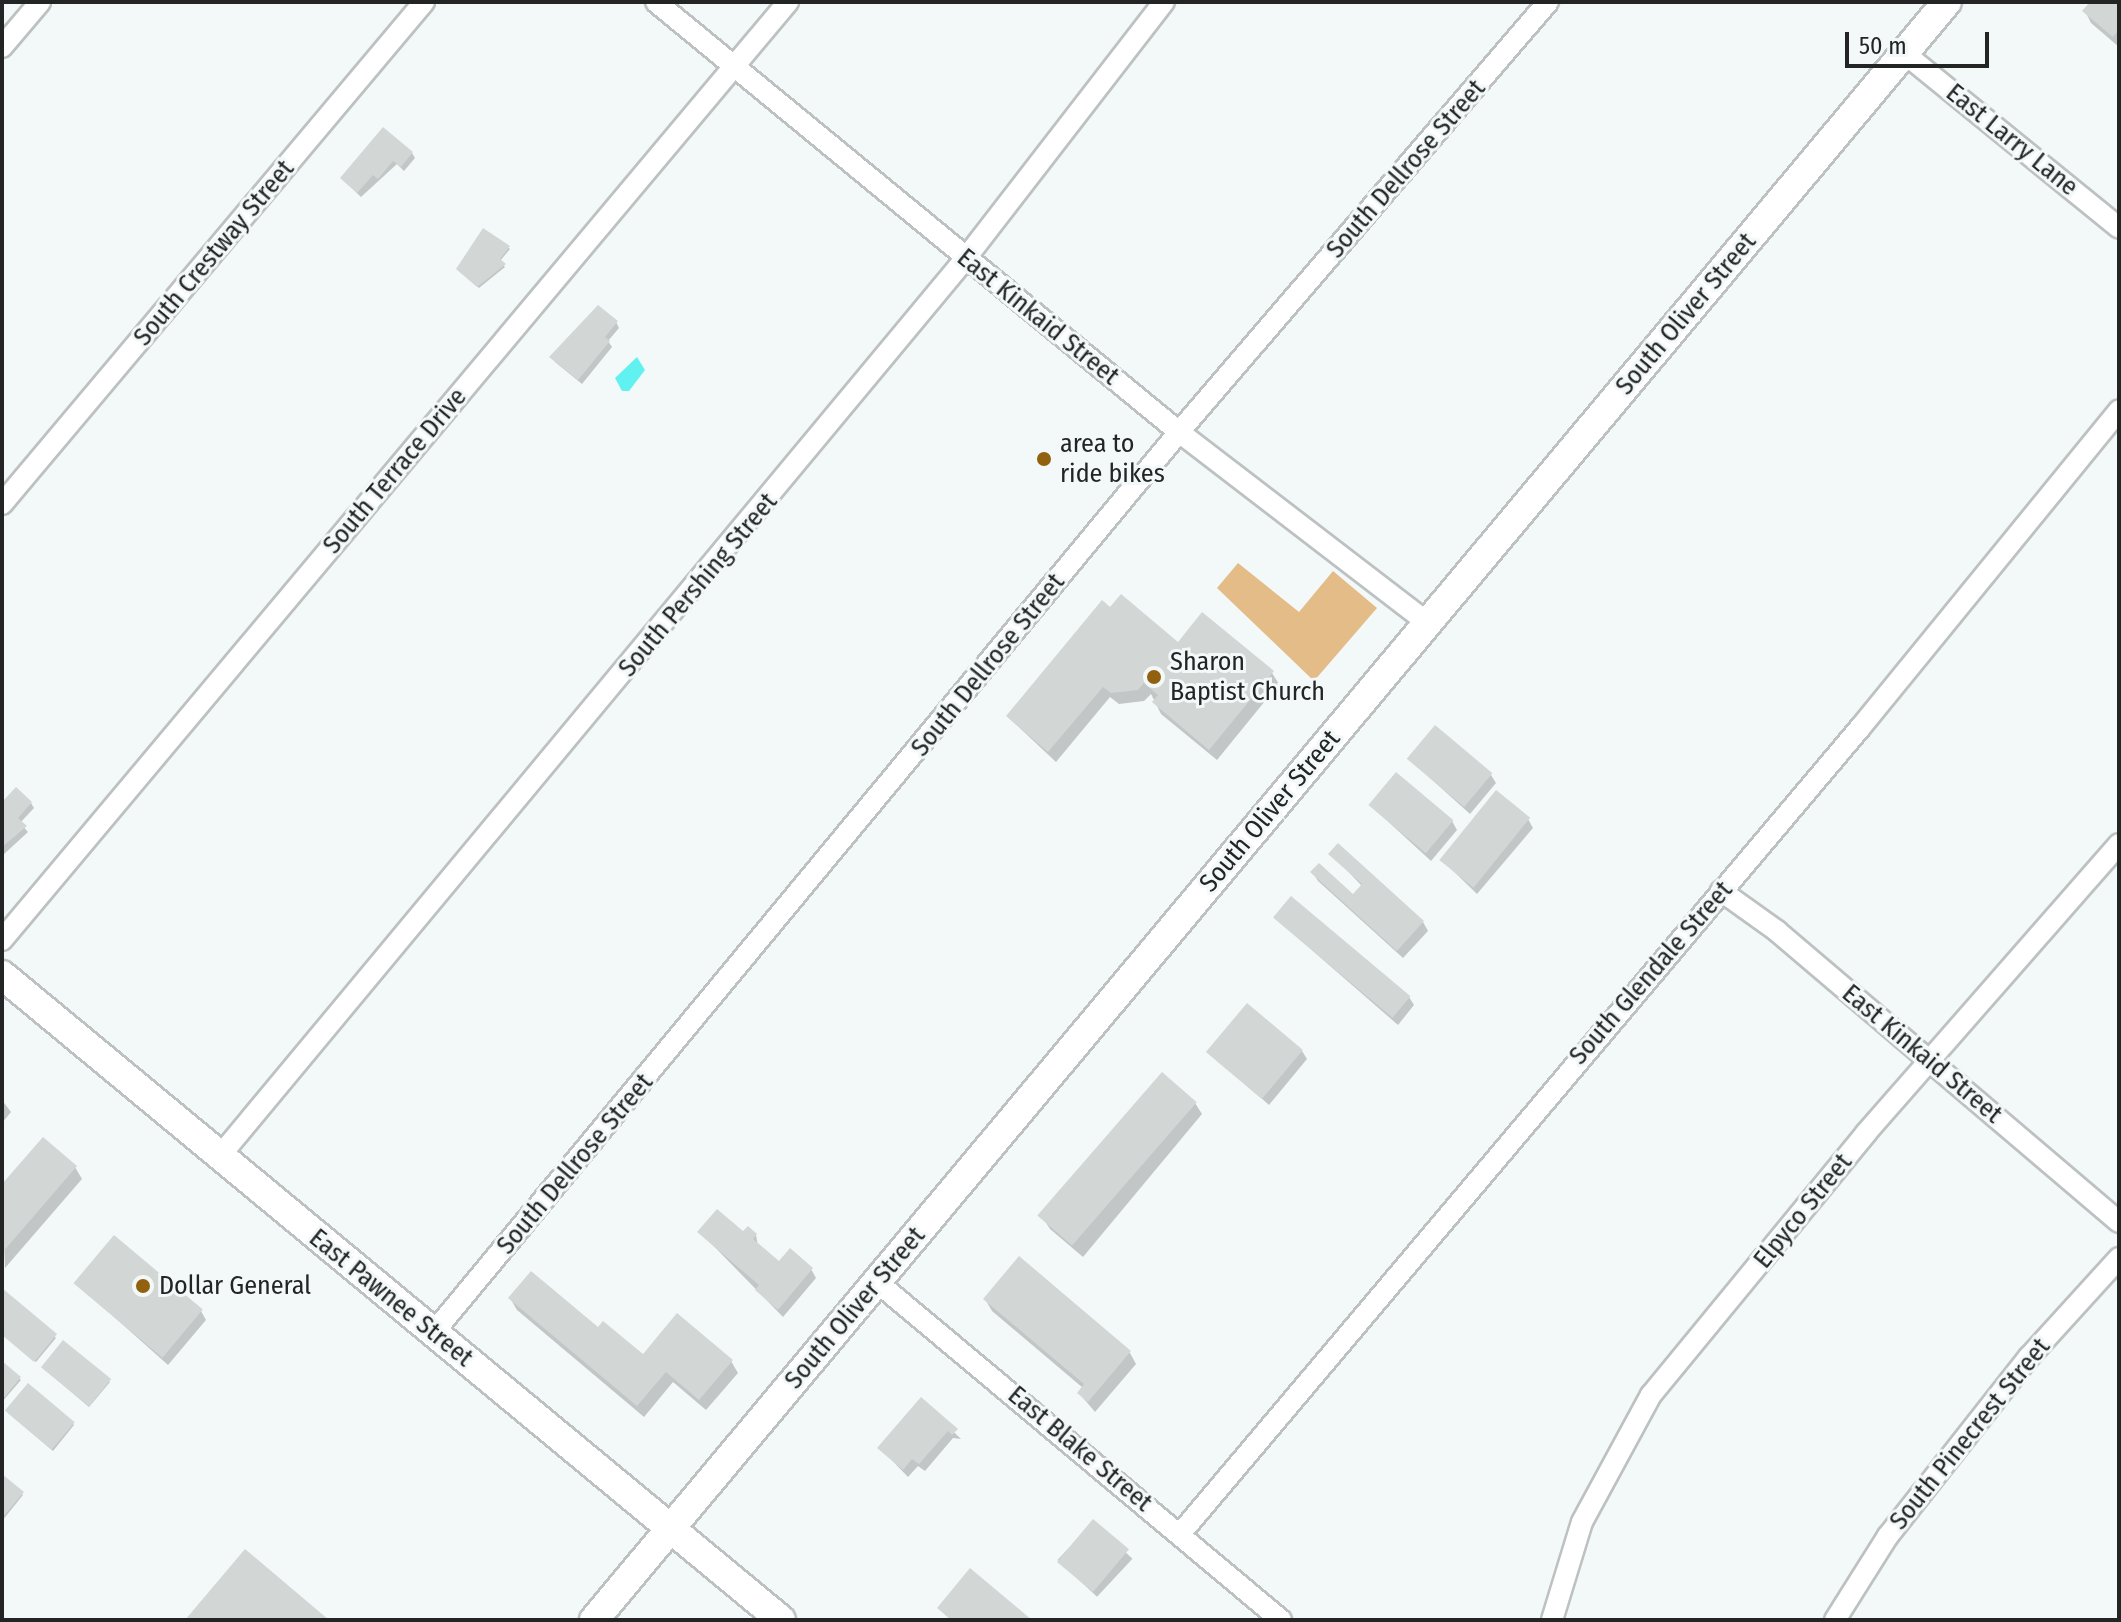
<!DOCTYPE html>
<html>
<head>
<meta charset="utf-8">
<style>
  body { margin:0 }
  #map { position:relative; width:2121px; height:1622px; overflow:hidden; background:#f3f8f8; font-family:"Fira Sans Condensed",sans-serif }
  div>[style] { position:absolute }
  [style*='--x'] { left:calc(var(--x)*1px); top:calc(var(--y)*1px); width:calc(var(--w)*1px); rotate:calc(var(--a)*1deg) }
  .green>* { inset:0; background:#e4bc88 }
  .water>* { inset:0; background:#61f1f0 }
  .shadow>* { inset:0; background:#0003; transform-origin:0 0 }
  .building>* { inset:0; background:#d2d7d6; transform-origin:0 0 }
  .roads { filter:drop-shadow(2px 0 #bdc1c1) drop-shadow(-2px 0 #bdc1c1) drop-shadow(0 2px #bdc1c1) drop-shadow(0 -2px #bdc1c1) }
  .minor>* { height:20px; margin:-10px; padding:0 10px; transform-origin:10px; border-radius:10px; background:#fff }
  .secondary>* { height:28px; margin:-14px; padding:0 14px; transform-origin:14px; border-radius:14px; background:#fff }
  .dots>* { width:22px; height:22px; translate:-50% -50%; box-sizing:border-box; border:4px solid #f3f8f8; border-radius:50% }
  span { translate:-50% -50%; white-space:nowrap; text-align:center; line-height:1.15; -webkit-text-stroke:6px #f3f8f8; paint-order:stroke }
  .street-label { font-size:26px; color:#232424 }
  .poi-label { font-size:26px; color:#232424 }
  .left { translate:0 -50%; text-align:left }
  .frame { position:absolute; inset:0; border:4px solid #232424; pointer-events:none }
  .scale { position:absolute; left:1845px; top:32px; width:144px; height:36px; box-sizing:border-box; border:4px solid #232424; border-top:0; padding-left:10px; font-size:24px; line-height:28px; white-space:nowrap; color:#232424; -webkit-text-stroke:6px #f3f8f8; paint-order:stroke }
</style>
</head>
<body>
<div id="map">
  <div class="green">
    <div style="clip-path:polygon(1238px 563px,1299px 612px,1333px 571px,1377px 608px,1314px 681px,1217px 588px)"></div>
  </div>
  <div class="water">
    <div style="clip-path:polygon(637px 357px,645px 370px,629px 391px,622px 391px,615px 378px)"></div>
  </div>
  <div class="shadow">
    <div style="clip-path:polygon(2092px 2px,2119px 2px,2119px 47px,2091px 23px,2085px 11px)"></div>
    <div style="clip-path:polygon(412px 153px,415px 158px,404px 171px,397px 164px,361px 197px,342px 179px)"></div>
    <div style="clip-path:polygon(484px 230px,510px 249px,500px 261px,505px 267px,479px 288px,459px 271px)"></div>
    <div style="clip-path:polygon(616px 322px,619px 328px,608px 341px,612px 347px,582px 384px,555px 362px,552px 357px)"></div>
    <div style="clip-path:polygon(1178px 645px,1272px 673px,1279px 684px,1217px 760px,1161px 714px,1151px 694px,1144px 701px,1119px 704px,1110px 697px,1056px 762px,1008px 717px)"></div>
    <div style="clip-path:polygon(1409px 759px,1491px 775px,1496px 783px,1470px 814px)"></div>
    <div style="clip-path:polygon(31px 803px,34px 808px,20px 823px,28px 832px,2px 856px,2px 807px)"></div>
    <div style="clip-path:polygon(1370px 805px,1452px 821px,1457px 830px,1431px 861px)"></div>
    <div style="clip-path:polygon(1528px 819px,1533px 828px,1477px 894px,1441px 859px)"></div>
    <div style="clip-path:polygon(1331px 854px,1423px 922px,1428px 931px,1403px 958px,1318px 881px,1313px 873px,1354px 897px,1362px 886px)"></div>
    <div style="clip-path:polygon(1275px 918px,1409px 997px,1414px 1005px,1398px 1025px)"></div>
    <div style="clip-path:polygon(1302px 1051px,1307px 1059px,1269px 1105px,1214px 1056px)"></div>
    <div style="clip-path:polygon(2px 1100px,11px 1112px,2px 1123px)"></div>
    <div style="clip-path:polygon(1195px 1103px,1202px 1114px,1083px 1257px,1050px 1229px,1043px 1218px)"></div>
    <div style="clip-path:polygon(75px 1167px,82px 1179px,5px 1268px,2px 1187px)"></div>
    <div style="clip-path:polygon(700px 1232px,756px 1235px,758px 1246px,779px 1264px,811px 1269px,816px 1278px,783px 1317px)"></div>
    <div style="clip-path:polygon(1019px 1259px,1130px 1353px,1136px 1364px,1095px 1412px,1079px 1393px,1083px 1388px,992px 1311px,985px 1299px)"></div>
    <div style="clip-path:polygon(76px 1283px,201px 1311px,206px 1320px,168px 1365px)"></div>
    <div style="clip-path:polygon(2px 1291px,56px 1338px,36px 1362px,2px 1334px)"></div>
    <div style="clip-path:polygon(510px 1298px,598px 1330px,643px 1356px,731px 1361px,738px 1373px,706px 1410px,673px 1382px,644px 1417px,517px 1310px)"></div>
    <div style="clip-path:polygon(2px 1364px,21px 1380px,2px 1402px)"></div>
    <div style="clip-path:polygon(44px 1369px,109px 1381px,110px 1382px,89px 1407px)"></div>
    <div style="clip-path:polygon(921px 1400px,961px 1439px,953px 1438px,925px 1471px,918px 1466px,908px 1477px,880px 1448px)"></div>
    <div style="clip-path:polygon(8px 1413px,73px 1424px,74px 1425px,53px 1451px)"></div>
    <div style="clip-path:polygon(2px 1477px,23px 1495px,2px 1521px)"></div>
    <div style="left:1093px;top:1522px;width:54px;height:52px;rotate:43deg"></div>
  </div>
  <div class="building">
    <div style="clip-path:polygon(2090px 2px,2119px 2px,2119px 30px,2113px 37px,2082px 11px)"></div>
    <div style="clip-path:polygon(383px 127px,413px 152px,401px 167px,393px 161px,378px 179px,373px 175px,357px 193px,340px 178px)"></div>
    <div style="clip-path:polygon(483px 228px,510px 246px,500px 259px,506px 264px,477px 287px,456px 269px)"></div>
    <div style="clip-path:polygon(598px 305px,618px 321px,605px 337px,610px 341px,578px 380px,549px 357px)"></div>
    <div style="clip-path:polygon(1121px 594px,1178px 642px,1202px 612px,1274px 671px,1209px 750px,1152px 702px,1158px 695px,1144px 683px,1138px 690px,1111px 693px,1103px 687px,1048px 752px,1006px 716px,1102px 600px,1110px 607px)"></div>
    <div style="left:1435px;top:725px;width:75px;height:44px;rotate:40deg"></div>
    <div style="left:1396px;top:772px;width:75px;height:43px;rotate:40deg"></div>
    <div style="clip-path:polygon(16px 787px,32px 802px,18px 818px,27px 826px,2px 847px,2px 802px)"></div>
    <div style="left:1496px;top:790px;width:44px;height:90px;rotate:39deg"></div>
    <div style="clip-path:polygon(1338px 843px,1424px 921px,1397px 951px,1310px 872px,1319px 863px,1353px 894px,1362px 884px,1328px 854px)"></div>
    <div style="left:1291px;top:896px;width:156px;height:28px;rotate:40deg"></div>
    <div style="left:1247px;top:1003px;width:73px;height:64px;rotate:40deg"></div>
    <div style="left:1162px;top:1072px;width:46px;height:190px;rotate:41deg"></div>
    <div style="clip-path:polygon(43px 1137px,77px 1166px,2px 1253px,2px 1184px)"></div>
    <div style="clip-path:polygon(717px 1209px,743px 1231px,748px 1226px,757px 1234px,753px 1239px,779px 1261px,790px 1248px,813px 1268px,778px 1310px,755px 1290px,759px 1285px,697px 1232px)"></div>
    <div style="left:114px;top:1235px;width:116px;height:63px;rotate:40deg"></div>
    <div style="clip-path:polygon(1019px 1256px,1131px 1351px,1088px 1402px,1077px 1393px,1084px 1384px,983px 1299px)"></div>
    <div style="clip-path:polygon(531px 1271px,598px 1327px,603px 1321px,643px 1354px,677px 1313px,733px 1360px,699px 1400px,666px 1372px,637px 1406px,508px 1298px)"></div>
    <div style="clip-path:polygon(2px 1288px,57px 1334px,34px 1362px,2px 1335px)"></div>
    <div style="left:63px;top:1340px;width:62px;height:35px;rotate:39deg"></div>
    <div style="clip-path:polygon(2px 1361px,21px 1377px,2px 1400px)"></div>
    <div style="left:28px;top:1383px;width:61px;height:36px;rotate:40deg"></div>
    <div style="clip-path:polygon(921px 1397px,958px 1429px,952px 1435px,948px 1431px,919px 1464px,912px 1459px,903px 1470px,877px 1448px)"></div>
    <div style="clip-path:polygon(2px 1474px,24px 1492px,2px 1518px)"></div>
    <div style="left:1093px;top:1519px;width:47px;height:56px;rotate:40deg"></div>
    <div style="clip-path:polygon(245px 1549px,329px 1620px,185px 1620px)"></div>
    <div style="clip-path:polygon(970px 1568px,1032px 1620px,951px 1620px,937px 1608px)"></div>
  </div>
  <div class="roads">
    <div class="minor">
      <div style="--x:656;--y:2;--w:677;--a:39.43"></div>
      <div style="--x:1179;--y:432;--w:314;--a:37.5"></div>
      <div style="--x:2;--y:47;--w:59;--a:-49.8"></div>
      <div style="--x:1904;--y:53;--w:277;--a:39.1"></div>
      <div style="--x:2;--y:504;--w:656;--a:-49.95"></div>
      <div style="--x:1721;--y:891;--w:69;--a:35.5"></div>
      <div style="--x:1777;--y:931;--w:449;--a:40.4"></div>
      <div style="--x:2;--y:940;--w:1224;--a:-50.04"></div>
      <div style="--x:219;--y:1157;--w:1169;--a:-50.28"></div>
      <div style="--x:966;--y:258;--w:324;--a:-52.3"></div>
      <div style="--x:877;--y:1282;--w:527;--a:39.92"></div>
      <div style="--x:434;--y:1332;--w:1168;--a:-50.38"></div>
      <div style="--x:1179;--y:432;--w:567;--a:-49.37"></div>
      <div style="--x:1180;--y:1534;--w:1055;--a:-49.85"></div>
      <div style="--x:1860;--y:728;--w:410;--a:-50.8"></div>
      <div style="--x:1552;--y:1620;--w:102;--a:-73"></div>
      <div style="--x:1582;--y:1522;--w:145;--a:-61.5"></div>
      <div style="--x:1651;--y:1395;--w:339;--a:-50.6"></div>
      <div style="--x:1866;--y:1133;--w:384;--a:-48.8"></div>
      <div style="--x:1835;--y:1620;--w:99;--a:-57.8"></div>
      <div style="--x:1888;--y:1536;--w:228;--a:-51.8"></div>
      <div style="--x:2029;--y:1357;--w:134;--a:-47.7"></div>
    </div>
    <div class="secondary">
      <div style="--x:2;--y:975;--w:1011;--a:39.62"></div>
      <div style="--x:594;--y:1620;--w:2109;--a:-50.1"></div>
    </div>
  </div>
  <div class="dots">
    <div style="left:1044px;top:459px;background:#91610f"></div>
    <div style="left:1154px;top:677px;background:#91610f"></div>
    <div style="left:143px;top:1286px;background:#91610f"></div>
  </div>
  <div class="street-label">
    <span style="left:2012px;top:140px;rotate:39deg">East Larry Lane</span>
    <span style="left:1406px;top:169px;rotate:-49deg">South Dellrose Street</span>
    <span style="left:214px;top:253px;rotate:-50deg">South Crestway Street</span>
    <span style="left:1686px;top:314px;rotate:-50deg">South Oliver Street</span>
    <span style="left:1038px;top:317px;rotate:39deg">East Kinkaid Street</span>
    <span style="left:395px;top:471px;rotate:-50deg">South Terrace Drive</span>
    <span style="left:698px;top:585px;rotate:-50deg">South Pershing Street</span>
    <span style="left:988px;top:665px;rotate:-51deg">South Dellrose Street</span>
    <span style="left:1270px;top:811px;rotate:-50deg">South Oliver Street</span>
    <span style="left:1651px;top:973px;rotate:-49deg">South Glendale Street</span>
    <span style="left:1922px;top:1054px;rotate:40deg">East Kinkaid Street</span>
    <span style="left:575px;top:1164px;rotate:-50deg">South Dellrose Street</span>
    <span style="left:1803px;top:1211px;rotate:-51deg">Elpyco Street</span>
    <span style="left:391px;top:1298px;rotate:39deg">East Pawnee Street</span>
    <span style="left:855px;top:1308px;rotate:-50deg">South Oliver Street</span>
    <span style="left:1970px;top:1434px;rotate:-51deg">South Pinecrest Street</span>
    <span style="left:1080px;top:1449px;rotate:40deg">East Blake Street</span>
  </div>
  <div class="poi-label">
    <span class="left" style="left:1060px;top:459px">area to<br>ride bikes</span>
    <span class="left" style="left:1170px;top:677px">Sharon<br>Baptist Church</span>
    <span class="left" style="left:159px;top:1286px">Dollar General</span>
  </div>
  <div class="frame"></div>
  <div class="scale">50 m</div>
</div>
</body>
</html>
